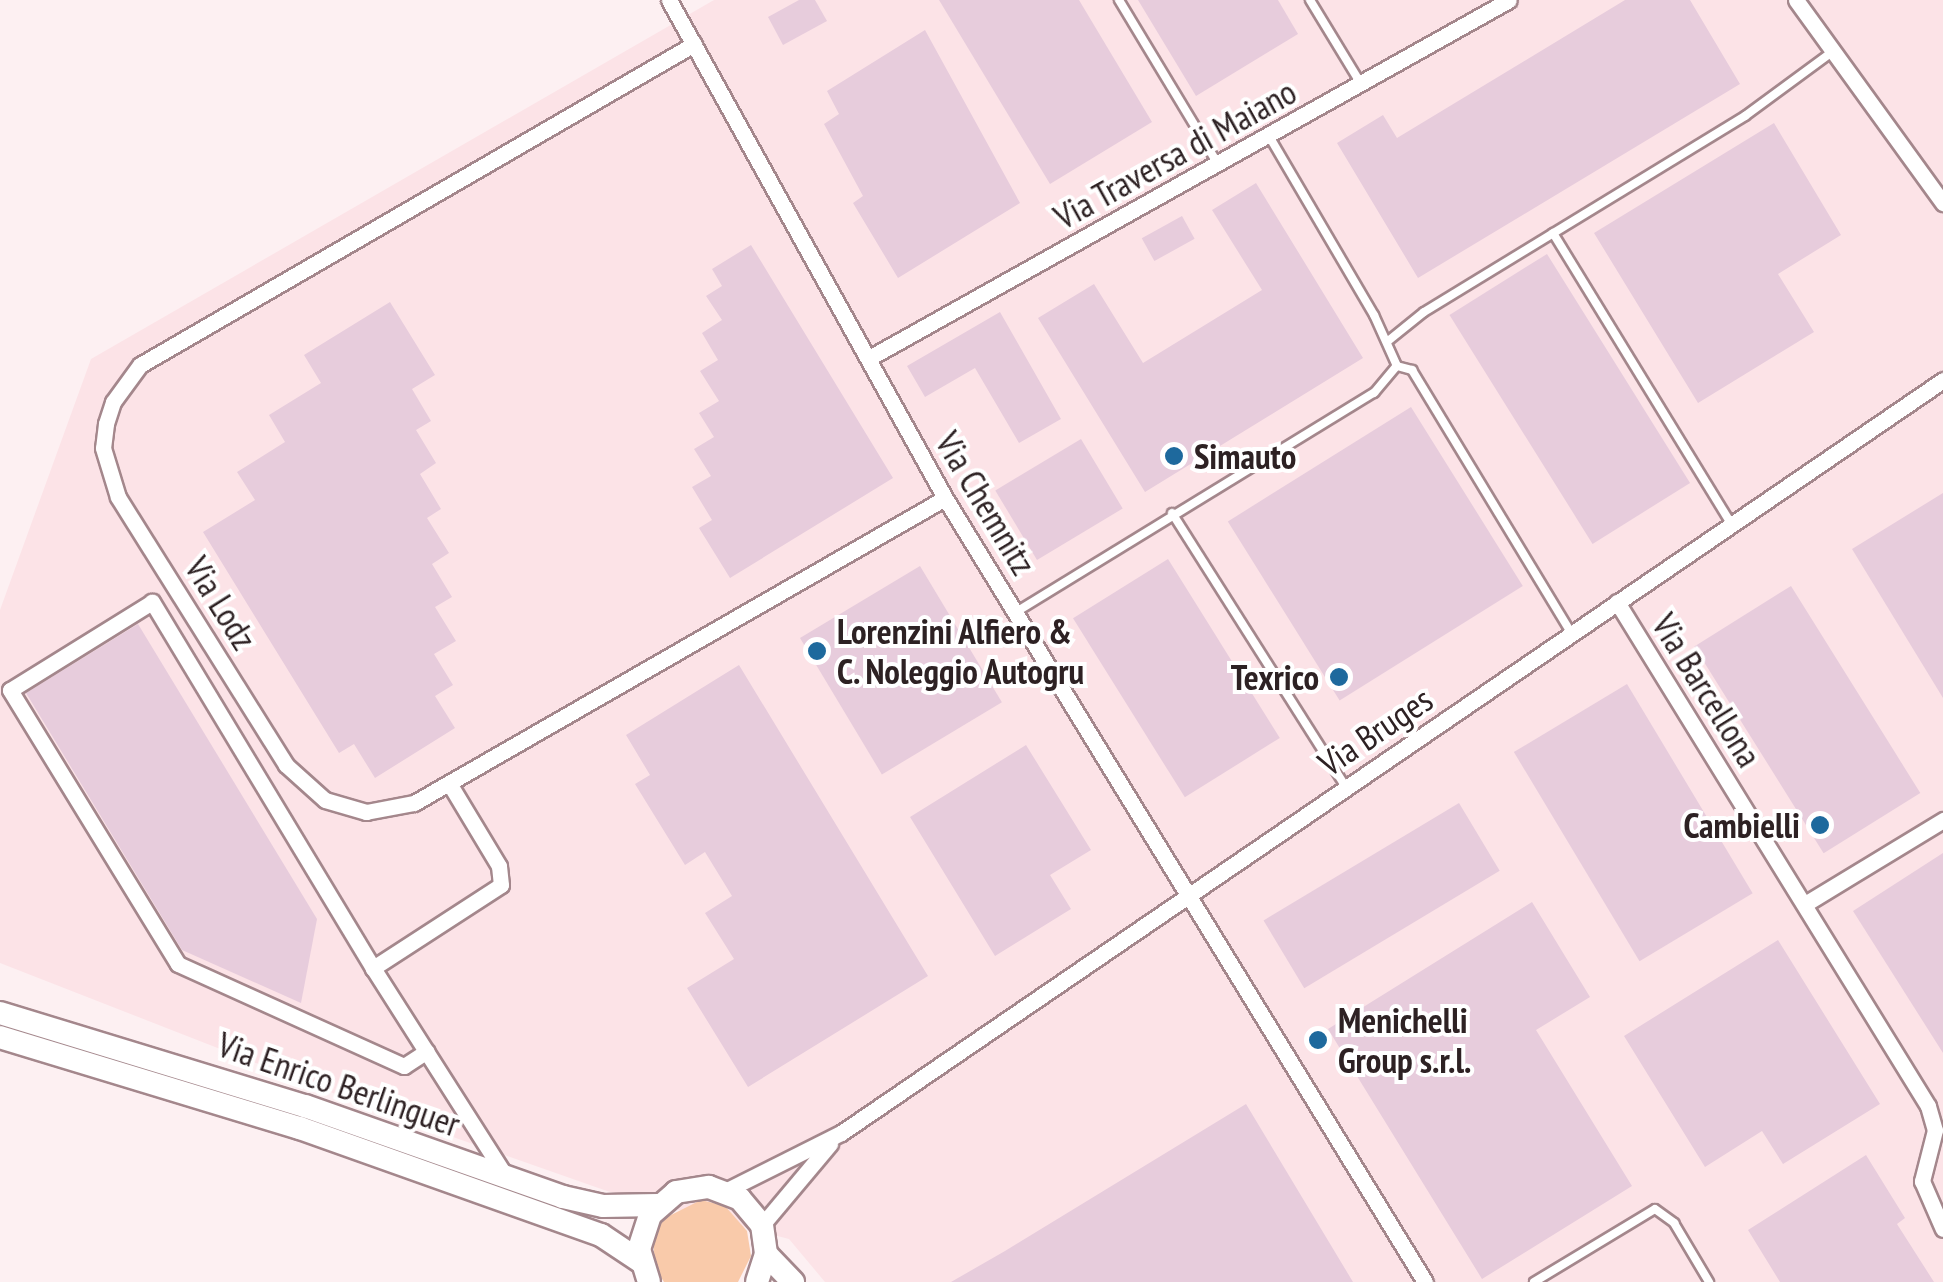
<!DOCTYPE html>
<html>
<head>
<meta charset="utf-8">
<style>
  body { margin:0 }
  #map { position:relative; width:1943px; height:1282px; overflow:hidden; background:#fdf0f2; font-family:"PT Sans Narrow",sans-serif }
  div>[style] { position:absolute }
  [style*='--x'] { left:calc(var(--x)*1px); top:calc(var(--y)*1px); width:calc(var(--w)*1px); rotate:calc(var(--a)*1deg) }
  .built>* { inset:0; background:#fce3e7 }
  .green>* { inset:0; background:#f9caaa }
  .building>* { inset:0; background:#e7ccdc; transform-origin:0 0 }
  .roads { filter:drop-shadow(2px 0 #a4878c) drop-shadow(-2px 0 #a4878c) drop-shadow(0 2px #a4878c) drop-shadow(0 -2px #a4878c) }
  .service>* { height:8px; margin:-4px; padding:0 4px; transform-origin:4px; border-radius:4px; background:#fff }
  .minor>* { height:15px; margin:-7.5px; padding:0 7.5px; transform-origin:7.5px; border-radius:7.5px; background:#fff }
  .secondary>* { height:22px; margin:-11px; padding:0 11px; transform-origin:11px; border-radius:11px; background:#fff }
  .dots>* { width:28px; height:28px; translate:-50% -50%; box-sizing:border-box; border:5px solid #fff; border-radius:50% }
  span { translate:-50% -50%; white-space:nowrap; text-align:center; line-height:1.15; -webkit-text-stroke:8px #fff; paint-order:stroke }
  .street-label { font-size:35px; color:#2d2123 }
  .poi-label { font-size:35px; color:#2d2123; font-weight:700 }
  .left { translate:0 -50%; text-align:left }
  .right { translate:-100% -50%; text-align:right }
</style>
</head>
<body>
<div id="map">
  <div class="built">
    <div style="clip-path:polygon(714px 0,1943px 0,1943px 1282px,825px 1282px,789px 1239px,607px 1191px,379px 1111px,0 963px,0 610px,91px 359px)"></div>
  </div>
  <div class="green">
    <div style="clip-path:polygon(701px 1200px,725px 1206px,747px 1231px,751px 1256px,738px 1282px,664px 1282px,656px 1269px,653px 1243px,663px 1219px)"></div>
  </div>
  <div class="building">
    <div style="clip-path:polygon(799px 0,815px 0,827px 21px,783px 45px,768px 17px)"></div>
    <div style="clip-path:polygon(939px 0,1079px 0,1152px 122px,1050px 184px)"></div>
    <div style="clip-path:polygon(1138px 0,1278px 0,1298px 34px,1196px 96px)"></div>
    <div style="clip-path:polygon(1625px 0,1690px 0,1740px 84px,1418px 278px,1337px 143px,1383px 115px,1397px 138px)"></div>
    <div style="clip-path:polygon(925px 30px,1020px 203px,898px 278px,853px 203px,863px 196px,824px 124px,839px 114px,827px 91px)"></div>
    <div style="clip-path:polygon(1774px 123px,1841px 235px,1778px 274px,1814px 332px,1698px 403px,1594px 233px)"></div>
    <div style="clip-path:polygon(1256px 183px,1363px 358px,1145px 492px,1038px 318px,1094px 284px,1143px 363px,1262px 290px,1212px 210px)"></div>
    <div style="left:1182px;top:216px;width:26px;height:46px;rotate:61deg"></div>
    <div style="clip-path:polygon(751px 245px,893px 478px,730px 578px,699px 528px,712px 520px,692px 487px,711px 476px,694px 449px,714px 437px,699px 413px,719px 401px,700px 371px,718px 360px,702px 333px,722px 320px,706px 296px,722px 286px,712px 269px)"></div>
    <div style="left:1547px;top:254px;width:270px;height:115px;rotate:58deg"></div>
    <div style="clip-path:polygon(390px 302px,435px 375px,412px 389px,431px 421px,416px 430px,436px 463px,420px 474px,441px 509px,427px 518px,449px 553px,432px 564px,452px 597px,435px 607px,456px 641px,434px 654px,453px 685px,435px 696px,455px 728px,375px 778px,354px 744px,339px 753px,203px 532px,255px 500px,237px 472px,285px 442px,269px 415px,321px 383px,304px 355px)"></div>
    <div style="clip-path:polygon(1000px 312px,1061px 419px,1019px 443px,975px 368px,925px 397px,907px 366px)"></div>
    <div style="left:1411px;top:407px;width:211px;height:216px;rotate:58deg"></div>
    <div style="left:1081px;top:439px;width:81px;height:100px;rotate:59deg"></div>
    <div style="clip-path:polygon(1943px 493px,1943px 698px,1852px 549px)"></div>
    <div style="left:1168px;top:559px;width:211px;height:112px;rotate:58deg"></div>
    <div style="left:920px;top:566px;width:159px;height:140px;rotate:59deg"></div>
    <div style="left:1791px;top:586px;width:244px;height:114px;rotate:58deg"></div>
    <div style="clip-path:polygon(138px 624px,317px 919px,301px 1003px,182px 950px,26px 693px)"></div>
    <div style="clip-path:polygon(739px 665px,928px 976px,748px 1087px,687px 988px,734px 959px,705px 913px,732px 896px,705px 852px,685px 865px,635px 784px,650px 775px,626px 735px)"></div>
    <div style="left:1627px;top:684px;width:244px;height:132px;rotate:59deg"></div>
    <div style="clip-path:polygon(1026px 745px,1091px 850px,1050px 875px,1071px 909px,995px 956px,910px 817px)"></div>
    <div style="left:1459px;top:803px;width:79px;height:228px;rotate:59deg"></div>
    <div style="clip-path:polygon(1943px 853px,1943px 1053px,1853px 911px)"></div>
    <div style="clip-path:polygon(1532px 902px,1590px 997px,1536px 1030px,1632px 1186px,1482px 1279px,1328px 1029px)"></div>
    <div style="clip-path:polygon(1778px 940px,1880px 1104px,1783px 1164px,1762px 1131px,1705px 1167px,1624px 1036px)"></div>
    <div style="clip-path:polygon(1246px 1104px,1353px 1282px,951px 1282px,1005px 1251px)"></div>
    <div style="clip-path:polygon(1866px 1155px,1905px 1218px,1897px 1224px,1934px 1282px,1780px 1282px,1748px 1230px)"></div>
  </div>
  <div class="roads">
    <div class="service">
      <div style="--x:1119;--y:0;--w:192;--a:58.9"></div>
      <div style="--x:1310;--y:0;--w:98;--a:58.7"></div>
      <div style="--x:1553;--y:233;--w:341;--a:58.5"></div>
      <div style="--x:1388;--y:341;--w:46;--a:-38.9"></div>
      <div style="--x:1424;--y:312;--w:376;--a:-31.4"></div>
      <div style="--x:1745;--y:116;--w:108;--a:-36.3"></div>
      <div style="--x:1397;--y:366;--w:16;--a:15"></div>
      <div style="--x:1412;--y:370;--w:307;--a:58.8"></div>
      <div style="--x:1172;--y:513;--w:325;--a:57.6"></div>
      <div style="--x:1016;--y:612;--w:420;--a:-31.5"></div>
      <div style="--x:1374;--y:393;--w:35;--a:-50"></div>
      <div style="--x:1397;--y:366;--w:56;--a:-114.3"></div>
      <div style="--x:1374;--y:315;--w:208;--a:-120.4"></div>
      <div style="--x:1534;--y:1282;--w:141;--a:-31.1"></div>
      <div style="--x:1655;--y:1209;--w:24;--a:36"></div>
      <div style="--x:1674;--y:1223;--w:69;--a:59.3"></div>
    </div>
    <div class="minor">
      <div style="--x:669;--y:0;--w:569;--a:61"></div>
      <div style="--x:945;--y:498;--w:919;--a:58.52"></div>
      <div style="--x:1796;--y:0;--w:251;--a:54.1"></div>
      <div style="--x:694;--y:44;--w:640;--a:149.91"></div>
      <div style="--x:140;--y:365;--w:46;--a:126.1"></div>
      <div style="--x:113;--y:402;--w:23;--a:108"></div>
      <div style="--x:106;--y:424;--w:24;--a:97"></div>
      <div style="--x:103;--y:448;--w:51;--a:73"></div>
      <div style="--x:118;--y:497;--w:316;--a:57.9"></div>
      <div style="--x:286;--y:765;--w:52;--a:41.9"></div>
      <div style="--x:325;--y:800;--w:43;--a:16.3"></div>
      <div style="--x:366;--y:812;--w:49;--a:-10.6"></div>
      <div style="--x:414;--y:803;--w:612;--a:-29.87"></div>
      <div style="--x:869;--y:358;--w:733;--a:-29.22"></div>
      <div style="--x:1617;--y:602;--w:592;--a:58.32"></div>
      <div style="--x:1928;--y:1106;--w:25;--a:74"></div>
      <div style="--x:1935;--y:1130;--w:53;--a:104.3"></div>
      <div style="--x:1922;--y:1181;--w:52;--a:66.4"></div>
      <div style="--x:449;--y:783;--w:97;--a:58.9"></div>
      <div style="--x:499;--y:866;--w:19;--a:84"></div>
      <div style="--x:501;--y:885;--w:153;--a:147"></div>
      <div style="--x:373;--y:968;--w:249;--a:57.5"></div>
      <div style="--x:1805;--y:904;--w:162;--a:-31.3"></div>
      <div style="--x:373;--y:968;--w:428;--a:-121.1"></div>
      <div style="--x:152;--y:602;--w:167;--a:148.2"></div>
      <div style="--x:10;--y:690;--w:321;--a:58.5"></div>
      <div style="--x:178;--y:964;--w:248;--a:24.3"></div>
      <div style="--x:404;--y:1066;--w:27;--a:-33"></div>
      <div style="--x:727;--y:1190;--w:127;--a:-26.6"></div>
      <div style="--x:841;--y:1133;--w:1335;--a:-34.34"></div>
      <div style="--x:762;--y:1225;--w:106;--a:-50"></div>
    </div>
    <div class="secondary">
      <div style="--x:0;--y:1013;--w:319;--a:17"></div>
      <div style="--x:305;--y:1106;--w:274;--a:19.4"></div>
      <div style="--x:563;--y:1197;--w:41;--a:12.7"></div>
      <div style="--x:603;--y:1206;--w:55;--a:-1"></div>
      <div style="--x:0;--y:1037;--w:313;--a:16.9"></div>
      <div style="--x:300;--y:1128;--w:319;--a:19.6"></div>
      <div style="--x:601;--y:1235;--w:47;--a:33.7"></div>
      <div style="--x:766;--y:1254;--w:39;--a:46"></div>
      <div style="--x:649;--y:1282;--w:34;--a:-107"></div>
      <div style="--x:639;--y:1249;--w:36;--a:-72"></div>
      <div style="--x:650;--y:1215;--w:35;--a:-41"></div>
      <div style="--x:676;--y:1192;--w:33;--a:-9"></div>
      <div style="--x:709;--y:1187;--w:33;--a:21"></div>
      <div style="--x:740;--y:1199;--w:34;--a:50"></div>
      <div style="--x:762;--y:1225;--w:29;--a:82"></div>
      <div style="--x:766;--y:1254;--w:29;--a:108"></div>
    </div>
  </div>
  <div class="dots">
    <div style="left:1174px;top:456px;background:#1e699d"></div>
    <div style="left:817px;top:651px;background:#1e699d"></div>
    <div style="left:1339px;top:677px;background:#1e699d"></div>
    <div style="left:1820px;top:825px;background:#1e699d"></div>
    <div style="left:1318px;top:1040px;background:#1e699d"></div>
  </div>
  <div class="street-label">
    <span style="left:1175px;top:154px;rotate:-29deg">Via Traversa di Maiano</span>
    <span style="left:986px;top:503px;rotate:59deg">Via Chemnitz</span>
    <span style="left:221px;top:603px;rotate:58deg">Via Lodz</span>
    <span style="left:1707px;top:690px;rotate:58deg">Via Barcellona</span>
    <span style="left:1375px;top:731px;rotate:-34deg">Via Bruges</span>
    <span style="left:339px;top:1084px;rotate:19deg">Via Enrico Berlinguer</span>
  </div>
  <div class="poi-label">
    <span class="left" style="left:1194px;top:456px">Simauto</span>
    <span class="left" style="left:837px;top:651px">Lorenzini Alfiero &amp;<br>C. Noleggio Autogru</span>
    <span class="right" style="left:1319px;top:677px">Texrico</span>
    <span class="right" style="left:1800px;top:825px">Cambielli</span>
    <span class="left" style="left:1338px;top:1040px">Menichelli<br>Group s.r.l.</span>
  </div>
</div>
</body>
</html>
